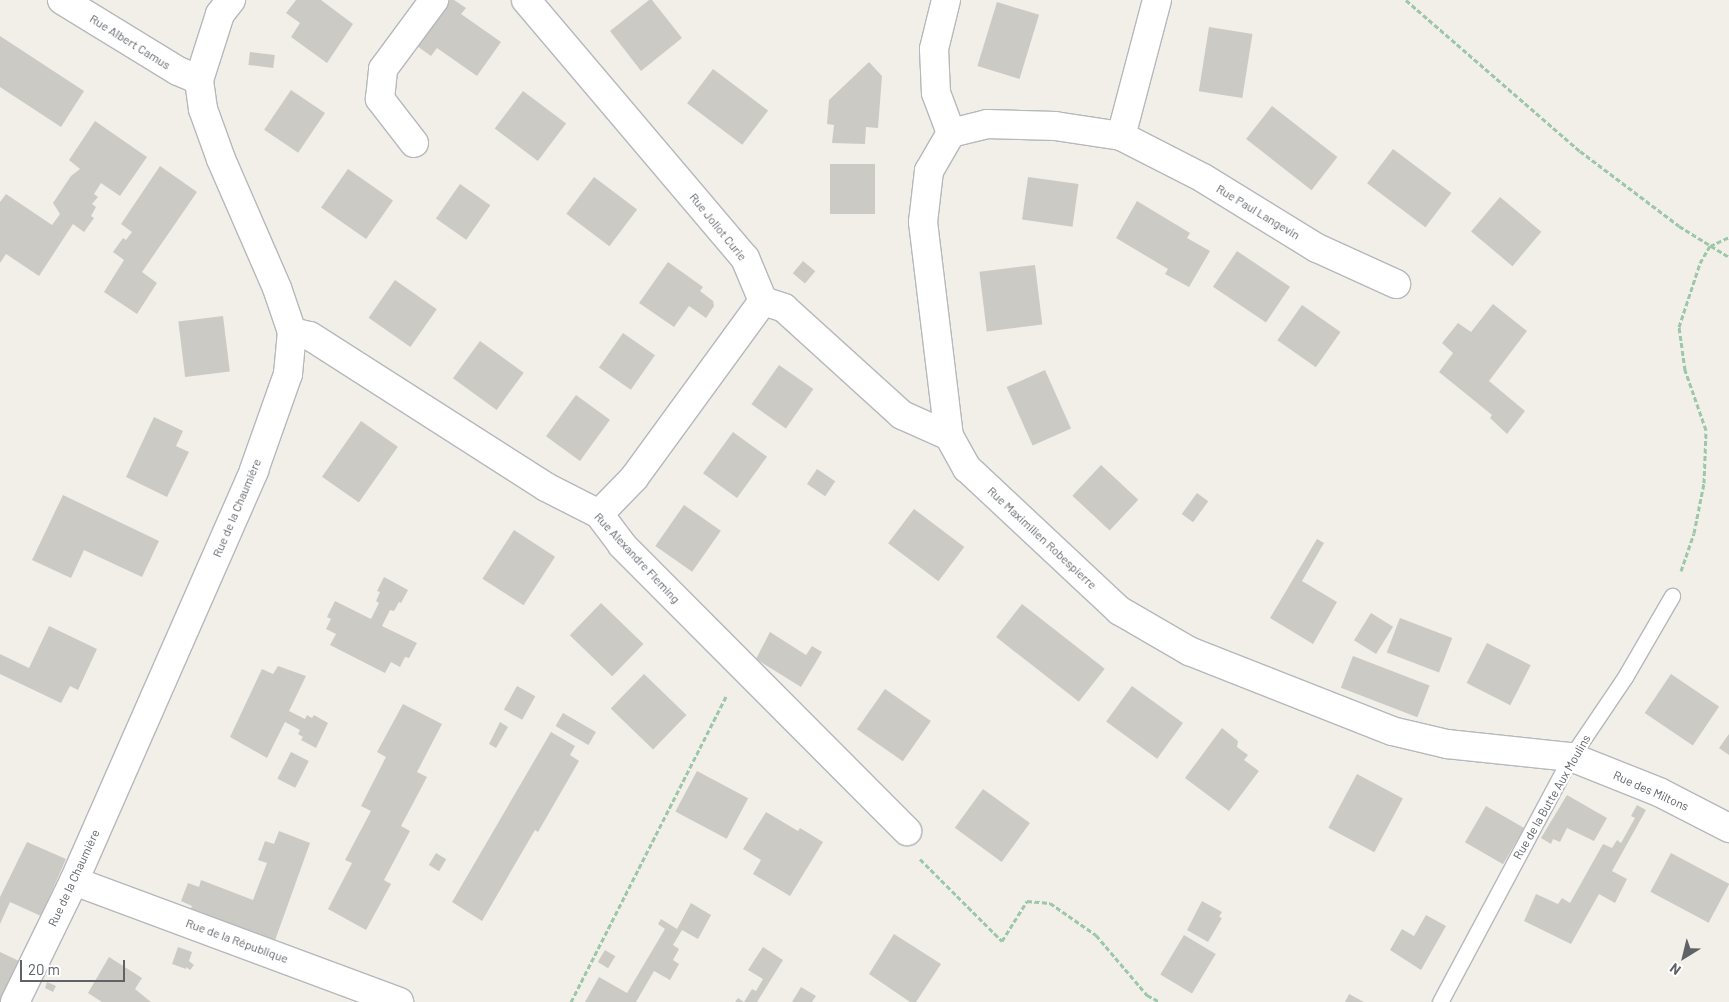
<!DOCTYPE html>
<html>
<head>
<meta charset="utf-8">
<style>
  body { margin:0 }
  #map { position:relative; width:1729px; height:1002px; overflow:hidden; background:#f1efe8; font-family:Barlow,sans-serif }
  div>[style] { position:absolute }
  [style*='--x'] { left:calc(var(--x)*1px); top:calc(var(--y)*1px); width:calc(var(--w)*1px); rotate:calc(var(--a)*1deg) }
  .building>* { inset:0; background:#cccac5; transform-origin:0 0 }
  .path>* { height:3px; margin-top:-1.5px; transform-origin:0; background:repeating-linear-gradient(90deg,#9cc7a9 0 5px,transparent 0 7.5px) }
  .roads { filter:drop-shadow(1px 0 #b5b8bc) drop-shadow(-1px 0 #b5b8bc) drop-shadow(0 1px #b5b8bc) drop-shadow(0 -1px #b5b8bc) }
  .lane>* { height:15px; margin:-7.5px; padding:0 7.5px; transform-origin:7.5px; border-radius:7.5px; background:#fff }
  .street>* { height:28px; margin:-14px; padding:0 14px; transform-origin:14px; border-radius:14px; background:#fff }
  span { translate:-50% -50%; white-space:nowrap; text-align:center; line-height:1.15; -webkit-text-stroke:4.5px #fff; paint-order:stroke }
  .street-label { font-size:12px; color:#5f6368 }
  .north { position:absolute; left:1659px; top:932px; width:50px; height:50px; -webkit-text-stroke:4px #fff; paint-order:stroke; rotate:216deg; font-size:14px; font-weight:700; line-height:20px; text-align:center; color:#5f6368 }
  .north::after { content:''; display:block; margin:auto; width:18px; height:22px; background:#5f6368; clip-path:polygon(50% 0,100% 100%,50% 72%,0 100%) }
  .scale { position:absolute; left:20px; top:960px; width:105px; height:22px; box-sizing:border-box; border:2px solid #5f6368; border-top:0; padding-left:6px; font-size:15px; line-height:18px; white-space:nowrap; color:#5f6368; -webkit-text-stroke:4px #fff; paint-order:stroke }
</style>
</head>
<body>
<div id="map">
  <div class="building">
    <div style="clip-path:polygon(296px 0,321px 0,353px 24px,327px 63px,291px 37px,300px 23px,286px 13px)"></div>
    <div style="clip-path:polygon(450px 0,454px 0,466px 8px,461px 14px,501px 42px,477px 76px,437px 48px,431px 56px,417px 46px)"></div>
    <div style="clip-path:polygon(649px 0,652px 0,682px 38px,641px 71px,610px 31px)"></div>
    <div style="left:997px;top:2px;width:44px;height:67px;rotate:17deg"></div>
    <div style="left:1209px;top:27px;width:44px;height:65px;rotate:9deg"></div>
    <div style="clip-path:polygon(0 36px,84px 91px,61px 127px,0 87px)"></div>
    <div style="left:250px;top:52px;width:25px;height:13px;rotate:7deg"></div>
    <div style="clip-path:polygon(869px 62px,882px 76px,878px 128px,866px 127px,865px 144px,832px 143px,834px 125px,827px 124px,829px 100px)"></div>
    <div style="left:713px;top:69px;width:69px;height:43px;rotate:37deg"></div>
    <div style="left:291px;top:90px;width:41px;height:48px;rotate:34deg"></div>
    <div style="left:523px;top:91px;width:54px;height:47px;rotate:37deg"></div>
    <div style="left:1272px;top:106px;width:83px;height:42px;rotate:38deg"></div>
    <div style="clip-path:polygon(95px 121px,147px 157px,120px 196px,101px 183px,94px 194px,98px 197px,92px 204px,96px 207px,91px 216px,94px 218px,84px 232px,73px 224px,39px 276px,6px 254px,0 263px,0 202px,6px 194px,52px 225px,60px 214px,53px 203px,71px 176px,80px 169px,69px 160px)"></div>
    <div style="left:1393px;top:149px;width:73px;height:43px;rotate:37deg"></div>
    <div style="left:875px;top:164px;width:50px;height:45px;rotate:90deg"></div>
    <div style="clip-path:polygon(160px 166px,197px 192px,142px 272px,157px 283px,137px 314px,104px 292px,124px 260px,113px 252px,123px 238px,126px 240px,132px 232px,121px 224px)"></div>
    <div style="left:348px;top:169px;width:55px;height:47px;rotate:35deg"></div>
    <div style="left:594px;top:177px;width:54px;height:46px;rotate:37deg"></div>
    <div style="left:1028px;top:177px;width:51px;height:43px;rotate:8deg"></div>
    <div style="left:460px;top:184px;width:37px;height:42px;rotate:35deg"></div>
    <div style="left:1500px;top:197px;width:54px;height:45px;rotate:40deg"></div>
    <div style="clip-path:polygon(1137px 201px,1190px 233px,1187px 238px,1210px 251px,1189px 287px,1165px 274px,1168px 269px,1116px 238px)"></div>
    <div style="left:1237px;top:251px;width:64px;height:43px;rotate:34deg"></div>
    <div style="left:803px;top:261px;width:16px;height:16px;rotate:40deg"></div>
    <div style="clip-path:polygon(668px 262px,703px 287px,700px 291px,713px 301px,714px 306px,706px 318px,689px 306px,674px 327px,639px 303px)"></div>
    <div style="left:1035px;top:265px;width:60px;height:56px;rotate:83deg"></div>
    <div style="left:395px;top:280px;width:51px;height:46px;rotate:35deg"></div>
    <div style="clip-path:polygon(1493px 304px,1527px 331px,1489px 381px,1525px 411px,1507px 434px,1490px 418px,1492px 415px,1439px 372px,1453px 353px,1442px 343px,1458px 323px,1471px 332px)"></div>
    <div style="left:1302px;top:305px;width:47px;height:43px;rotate:35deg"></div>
    <div style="left:223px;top:316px;width:56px;height:45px;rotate:83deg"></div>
    <div style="left:623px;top:333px;width:39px;height:42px;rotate:35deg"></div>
    <div style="left:480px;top:341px;width:54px;height:46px;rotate:36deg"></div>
    <div style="left:779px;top:365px;width:42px;height:48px;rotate:35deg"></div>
    <div style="left:1045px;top:370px;width:64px;height:42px;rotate:66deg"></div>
    <div style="left:576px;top:395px;width:42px;height:51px;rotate:36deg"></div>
    <div style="clip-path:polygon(154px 417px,183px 431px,176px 446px,189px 452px,167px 497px,126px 477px)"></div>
    <div style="left:361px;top:421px;width:45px;height:68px;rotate:35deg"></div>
    <div style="left:733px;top:432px;width:42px;height:51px;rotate:36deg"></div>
    <div style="left:1101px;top:465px;width:51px;height:42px;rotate:43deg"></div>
    <div style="left:817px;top:469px;width:22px;height:18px;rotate:34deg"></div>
    <div style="left:1197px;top:493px;width:14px;height:26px;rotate:36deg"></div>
    <div style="clip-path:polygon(63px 495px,159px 541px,142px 577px,84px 550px,71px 578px,32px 560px)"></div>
    <div style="left:684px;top:505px;width:45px;height:50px;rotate:35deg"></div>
    <div style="left:914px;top:509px;width:63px;height:43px;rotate:37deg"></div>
    <div style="left:514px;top:530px;width:49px;height:58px;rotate:33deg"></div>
    <div style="clip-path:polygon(1317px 539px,1324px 543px,1302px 581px,1337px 602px,1313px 644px,1270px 618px)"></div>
    <div style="clip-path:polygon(384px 577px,408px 590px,401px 603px,399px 602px,394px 611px,390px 610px,382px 626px,417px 643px,409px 658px,405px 657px,400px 667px,391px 662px,385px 673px,330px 645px,336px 634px,326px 629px,331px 619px,327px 617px,335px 601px,371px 619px,379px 603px,376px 601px,380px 592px,377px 591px)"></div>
    <div style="left:601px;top:603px;width:59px;height:45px;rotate:44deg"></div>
    <div style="left:1022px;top:604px;width:105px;height:42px;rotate:38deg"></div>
    <div style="left:1371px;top:613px;width:26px;height:32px;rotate:32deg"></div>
    <div style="left:1400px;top:618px;width:56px;height:37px;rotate:21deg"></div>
    <div style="clip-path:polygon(49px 626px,97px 649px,78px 690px,70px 686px,61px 703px,0 674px,0 654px,29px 668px)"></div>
    <div style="clip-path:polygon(770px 632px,806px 655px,812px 646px,822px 652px,801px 687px,756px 659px)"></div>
    <div style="left:1487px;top:643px;width:49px;height:45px;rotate:27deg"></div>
    <div style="left:1353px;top:656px;width:82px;height:34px;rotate:21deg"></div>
    <div style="clip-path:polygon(278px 666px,306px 676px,289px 711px,305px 719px,307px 715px,312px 718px,314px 715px,328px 723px,316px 748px,301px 740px,303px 737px,298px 734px,300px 730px,285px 722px,267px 758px,230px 737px,262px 669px,273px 674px)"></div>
    <div style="left:644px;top:674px;width:59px;height:48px;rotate:44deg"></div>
    <div style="left:1671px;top:674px;width:58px;height:47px;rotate:34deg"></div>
    <div style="left:517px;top:686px;width:21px;height:27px;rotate:29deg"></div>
    <div style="left:1132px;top:686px;width:63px;height:44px;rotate:36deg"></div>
    <div style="left:885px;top:689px;width:56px;height:49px;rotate:35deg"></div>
    <div style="clip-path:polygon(403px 704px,442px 724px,417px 772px,427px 777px,401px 826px,410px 831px,384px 880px,391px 884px,366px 930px,328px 909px,352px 863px,345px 860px,371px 811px,361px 806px,386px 757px,377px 752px)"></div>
    <div style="left:563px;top:713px;width:38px;height:15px;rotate:30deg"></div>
    <div style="clip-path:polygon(500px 722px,508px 727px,496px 748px,489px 744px)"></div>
    <div style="clip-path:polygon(1222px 728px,1238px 741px,1237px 747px,1248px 755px,1244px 760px,1259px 771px,1229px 811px,1185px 778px)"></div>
    <div style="clip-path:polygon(551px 732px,575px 746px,570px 755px,579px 761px,538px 832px,535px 830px,482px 921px,452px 902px)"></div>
    <div style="clip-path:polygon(1729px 734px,1729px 755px,1719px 748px)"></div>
    <div style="left:291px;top:752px;width:20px;height:30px;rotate:27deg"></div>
    <div style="left:697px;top:771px;width:58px;height:46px;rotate:28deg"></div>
    <div style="left:1357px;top:774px;width:52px;height:61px;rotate:28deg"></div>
    <div style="left:983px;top:789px;width:58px;height:48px;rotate:36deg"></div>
    <div style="clip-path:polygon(1567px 795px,1607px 818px,1594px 841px,1567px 828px,1560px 842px,1553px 839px,1551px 844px,1541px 838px)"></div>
    <div style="clip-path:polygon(1637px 805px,1646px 810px,1612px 871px,1627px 879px,1615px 903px,1599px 894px,1571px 944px,1524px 921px,1536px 894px,1558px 904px,1562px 898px,1570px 903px,1603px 844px,1612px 848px,1617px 840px,1621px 843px,1635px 818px,1631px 816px)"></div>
    <div style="left:1486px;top:806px;width:44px;height:42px;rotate:30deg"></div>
    <div style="clip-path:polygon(766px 812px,798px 831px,800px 828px,823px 842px,790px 896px,753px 874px,761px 860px,743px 849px)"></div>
    <div style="clip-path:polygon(279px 831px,310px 843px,273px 946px,189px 913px,192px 906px,181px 901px,188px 883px,199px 887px,201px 880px,253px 900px,267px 863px,258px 860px,265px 841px,274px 844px)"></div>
    <div style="clip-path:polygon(27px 842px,66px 859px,41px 916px,10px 902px,0 924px,0 897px)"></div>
    <div style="left:436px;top:853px;width:12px;height:14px;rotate:31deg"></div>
    <div style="left:1671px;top:853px;width:66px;height:44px;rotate:28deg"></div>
    <div style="clip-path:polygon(1202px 901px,1222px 912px,1219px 917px,1222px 918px,1208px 942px,1187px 930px)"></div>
    <div style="clip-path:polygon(691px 903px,711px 915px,698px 939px,682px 930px,673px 945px,679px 949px,673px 960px,679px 964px,670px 980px,654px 971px,636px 1002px,585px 1002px,599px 977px,627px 993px,665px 929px,658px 924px,661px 919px,677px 929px)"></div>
    <div style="clip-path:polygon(1426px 915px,1446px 926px,1421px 970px,1390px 950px,1402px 929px,1414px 936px)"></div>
    <div style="clip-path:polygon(894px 934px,941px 964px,916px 1002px,910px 1002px,869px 974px)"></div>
    <div style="left:1184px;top:935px;width:37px;height:46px;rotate:31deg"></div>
    <div style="clip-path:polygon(178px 947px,192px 952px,189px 961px,194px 965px,190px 970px,186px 967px,186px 969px,172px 964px)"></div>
    <div style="clip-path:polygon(763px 947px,783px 960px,757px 1002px,735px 1002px,738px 998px,744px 1002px,752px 989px,756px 991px,763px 979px,748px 970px)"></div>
    <div style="left:605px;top:950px;width:12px;height:14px;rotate:31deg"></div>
    <div style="clip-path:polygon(0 952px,19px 961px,0 1001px)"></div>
    <div style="clip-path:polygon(109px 957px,142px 978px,135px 989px,151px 1002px,102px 1002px,88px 993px)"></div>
    <div style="clip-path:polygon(47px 982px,56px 986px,53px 992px,45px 988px)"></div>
    <div style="clip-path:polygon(801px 987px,816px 996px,812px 1002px,792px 1002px)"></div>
    <div style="clip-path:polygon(1349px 994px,1364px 1002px,1345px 1002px)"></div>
  </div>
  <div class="path">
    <div style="--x:1406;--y:0;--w:230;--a:41"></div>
    <div style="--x:1580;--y:151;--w:124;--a:37.1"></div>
    <div style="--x:1679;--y:226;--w:59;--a:31.8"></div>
    <div style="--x:1681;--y:571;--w:40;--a:-71.1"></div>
    <div style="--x:1694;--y:533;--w:51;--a:-78.7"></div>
    <div style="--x:1704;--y:483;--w:53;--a:-87.8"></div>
    <div style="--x:1706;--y:430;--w:64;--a:-109.3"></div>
    <div style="--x:1685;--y:370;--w:43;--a:-97.9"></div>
    <div style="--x:1679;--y:327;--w:67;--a:-71.8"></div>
    <div style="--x:1700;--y:263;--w:20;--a:-60"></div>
    <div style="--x:1710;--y:246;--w:21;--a:-25"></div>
    <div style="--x:920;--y:859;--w:116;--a:45"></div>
    <div style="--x:1002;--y:941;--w:47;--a:-58"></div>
    <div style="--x:1027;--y:901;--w:23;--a:5"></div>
    <div style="--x:1050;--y:903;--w:56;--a:34.8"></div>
    <div style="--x:1096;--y:935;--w:79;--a:49.6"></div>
    <div style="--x:1147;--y:995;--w:15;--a:28"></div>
    <div style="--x:571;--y:1002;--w:344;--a:-63.1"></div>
  </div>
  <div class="roads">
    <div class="lane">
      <div style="--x:1440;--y:1002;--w:278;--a:-61.9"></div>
      <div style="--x:1571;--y:757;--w:97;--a:-56"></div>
      <div style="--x:1625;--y:677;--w:94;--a:-59.9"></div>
    </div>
    <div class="street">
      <div style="--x:62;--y:0;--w:136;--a:31.5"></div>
      <div style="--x:178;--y:71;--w:23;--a:23"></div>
      <div style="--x:526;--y:0;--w:338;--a:49.7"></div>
      <div style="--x:745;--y:258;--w:47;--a:67.3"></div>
      <div style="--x:763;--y:301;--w:219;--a:126.1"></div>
      <div style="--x:634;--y:478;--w:50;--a:134.2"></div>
      <div style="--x:946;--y:0;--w:50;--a:103.8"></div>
      <div style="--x:934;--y:49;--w:44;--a:87.4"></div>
      <div style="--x:936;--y:93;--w:43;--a:69.4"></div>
      <div style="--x:951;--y:133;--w:44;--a:120.1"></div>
      <div style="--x:929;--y:171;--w:51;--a:96.7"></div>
      <div style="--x:923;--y:222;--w:216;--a:83.1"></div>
      <div style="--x:949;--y:436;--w:37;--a:61"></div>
      <div style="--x:967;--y:468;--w:209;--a:43.1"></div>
      <div style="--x:1120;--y:611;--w:80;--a:30.1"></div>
      <div style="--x:1189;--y:651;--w:218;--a:21.5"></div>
      <div style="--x:1392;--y:731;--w:57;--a:13.3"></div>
      <div style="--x:1447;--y:744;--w:125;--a:6"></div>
      <div style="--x:1571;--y:757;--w:95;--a:21.7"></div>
      <div style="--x:1659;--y:792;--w:79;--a:27.2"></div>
      <div style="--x:1157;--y:0;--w:141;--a:104.8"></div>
      <div style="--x:1121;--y:136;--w:92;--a:27.1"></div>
      <div style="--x:1203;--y:178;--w:134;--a:31.6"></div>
      <div style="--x:1317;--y:248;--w:87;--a:24.5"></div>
      <div style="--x:951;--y:133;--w:37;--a:-14"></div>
      <div style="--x:987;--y:124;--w:68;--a:1.7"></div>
      <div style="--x:1055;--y:126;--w:67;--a:8.6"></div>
      <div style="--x:414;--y:143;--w:56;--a:-127.7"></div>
      <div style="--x:380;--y:99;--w:30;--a:-84"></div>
      <div style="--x:383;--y:69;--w:86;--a:-53.5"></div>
      <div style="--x:763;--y:301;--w:22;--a:18"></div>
      <div style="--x:784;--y:308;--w:159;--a:42.2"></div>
      <div style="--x:902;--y:415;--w:51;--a:24.1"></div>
      <div style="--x:292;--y:332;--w:18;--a:13"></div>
      <div style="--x:310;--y:336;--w:280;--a:32.6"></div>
      <div style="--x:546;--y:487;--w:59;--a:27"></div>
      <div style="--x:599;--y:514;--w:39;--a:53"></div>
      <div style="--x:622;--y:545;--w:404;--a:45.1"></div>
      <div style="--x:74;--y:881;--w:347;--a:20.4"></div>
      <div style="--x:15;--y:1002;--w:135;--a:-64"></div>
      <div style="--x:74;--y:881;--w:449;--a:-66.3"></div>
      <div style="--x:254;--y:470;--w:102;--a:-70.5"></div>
      <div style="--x:288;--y:374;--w:42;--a:-84.6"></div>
      <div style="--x:292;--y:332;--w:46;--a:-108.8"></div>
      <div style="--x:277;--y:288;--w:141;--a:-113.5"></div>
      <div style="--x:221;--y:159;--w:53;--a:-109.8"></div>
      <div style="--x:203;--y:109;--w:29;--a:-98"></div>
      <div style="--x:199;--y:80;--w:69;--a:-72.3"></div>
      <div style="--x:220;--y:14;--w:18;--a:-52"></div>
    </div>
  </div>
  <div class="street-label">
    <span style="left:130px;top:42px;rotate:32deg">Rue Albert Camus</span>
    <span style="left:1258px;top:212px;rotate:31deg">Rue Paul Langevin</span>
    <span style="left:718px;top:227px;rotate:51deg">Rue Joliot Curie</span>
    <span style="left:237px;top:508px;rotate:-67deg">Rue de la Chaumière</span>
    <span style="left:1042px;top:538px;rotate:43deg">Rue Maximilien Robespierre</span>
    <span style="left:637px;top:558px;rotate:47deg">Rue Alexandre Fleming</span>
    <span style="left:1651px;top:791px;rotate:24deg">Rue des Miltons</span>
    <span style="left:1552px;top:797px;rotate:-60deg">Rue de la Butte Aux Moulins</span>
    <span style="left:74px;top:878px;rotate:-65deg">Rue de la Chaumière</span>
    <span style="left:237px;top:941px;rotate:20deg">Rue de la République</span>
  </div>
  <div class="north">N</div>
  <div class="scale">20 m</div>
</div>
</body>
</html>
